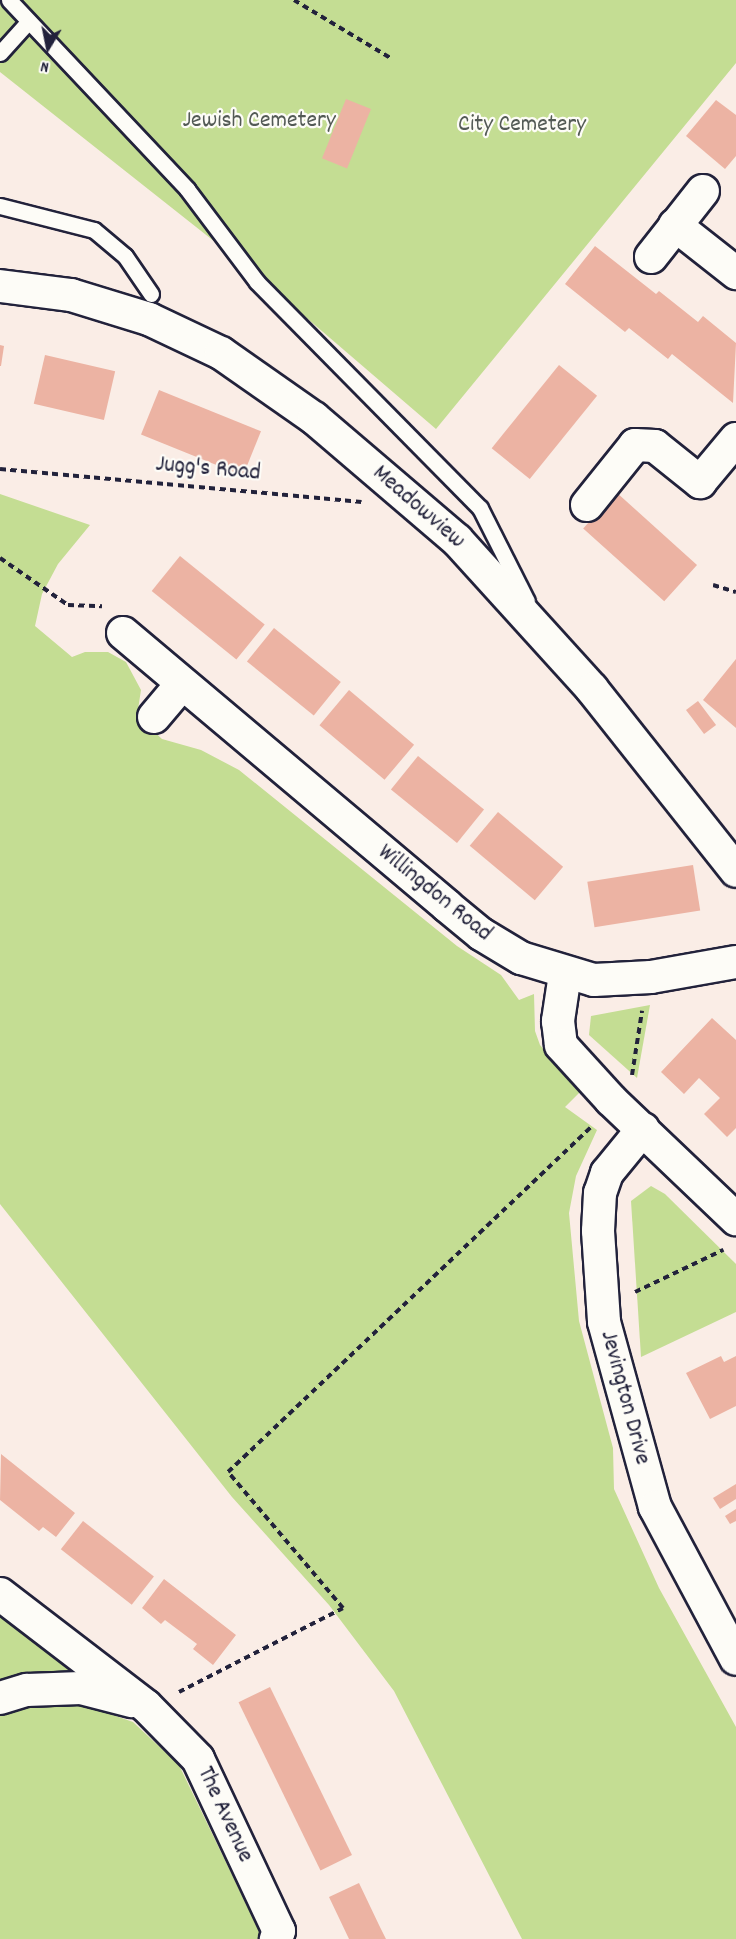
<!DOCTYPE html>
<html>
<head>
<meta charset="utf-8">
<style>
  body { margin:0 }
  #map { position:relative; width:736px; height:1939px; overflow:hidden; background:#faede6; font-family:Dekko,sans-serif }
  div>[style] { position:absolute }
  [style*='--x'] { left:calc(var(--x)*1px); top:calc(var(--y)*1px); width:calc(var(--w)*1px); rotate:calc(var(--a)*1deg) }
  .green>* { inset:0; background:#c4dd93 }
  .building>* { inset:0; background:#ecb3a3; transform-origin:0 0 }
  .path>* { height:4px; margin-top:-2px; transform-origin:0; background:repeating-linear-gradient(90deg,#22223b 0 6px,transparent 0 10.5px) }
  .roads { filter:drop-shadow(2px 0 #22223b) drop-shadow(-2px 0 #22223b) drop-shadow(0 2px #22223b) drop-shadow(0 -2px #22223b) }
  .lane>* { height:15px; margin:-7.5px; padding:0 7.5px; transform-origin:7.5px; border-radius:7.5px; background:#fdfcf7 }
  .street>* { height:32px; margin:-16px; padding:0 16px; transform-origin:16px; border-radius:16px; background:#fdfcf7 }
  span { translate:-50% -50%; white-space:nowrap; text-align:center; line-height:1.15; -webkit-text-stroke:4.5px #fdfcf7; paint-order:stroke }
  .park-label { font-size:24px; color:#535a55 }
  .street-label { font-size:24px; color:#22223b }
  .north { position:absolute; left:18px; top:18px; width:60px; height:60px; -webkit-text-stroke:4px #fdfcf7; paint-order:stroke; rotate:190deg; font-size:16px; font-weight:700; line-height:24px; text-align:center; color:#22223b }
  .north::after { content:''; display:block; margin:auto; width:21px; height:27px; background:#22223b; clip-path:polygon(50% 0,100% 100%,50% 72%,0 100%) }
</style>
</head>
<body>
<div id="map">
  <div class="green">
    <div style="clip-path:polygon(0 0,736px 0,736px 63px,436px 429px,253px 272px,0 72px)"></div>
    <div style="clip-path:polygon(0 494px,90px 525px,58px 564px,42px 594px,35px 626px,72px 657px,85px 652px,108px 652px,126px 662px,141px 690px,137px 716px,162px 739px,201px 750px,239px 770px,457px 946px,501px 975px,519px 1000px,534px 994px,535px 1031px,540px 1045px,580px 1092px,565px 1107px,597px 1130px,576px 1176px,569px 1213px,579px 1321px,613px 1448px,614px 1489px,659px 1588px,736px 1727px,736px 1939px,522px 1939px,394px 1691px,329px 1605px,232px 1497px,0 1204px)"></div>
    <div style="clip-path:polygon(650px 1005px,637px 1078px,589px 1035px,591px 1016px)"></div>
    <div style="clip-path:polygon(651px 1186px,665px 1194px,736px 1264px,736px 1312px,641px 1357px,631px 1201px)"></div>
    <div style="clip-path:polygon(0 1607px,80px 1674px,0 1689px)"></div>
    <div style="clip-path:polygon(76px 1702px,133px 1722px,179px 1765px,263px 1939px,0 1939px,0 1712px,22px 1704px)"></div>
  </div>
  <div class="building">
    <div style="left:346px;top:99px;width:27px;height:64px;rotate:22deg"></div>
    <div style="clip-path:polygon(716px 100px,736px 115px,736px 156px,725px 169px,686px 136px)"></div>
    <div style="clip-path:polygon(595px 246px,656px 294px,659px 291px,698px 322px,703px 316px,736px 343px,733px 403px,672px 354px,668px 359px,629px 328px,625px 332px,565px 284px)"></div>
    <div style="clip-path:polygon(0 345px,4px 346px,1px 366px,0 366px)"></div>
    <div style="left:45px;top:355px;width:72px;height:50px;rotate:13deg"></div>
    <div style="left:559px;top:365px;width:49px;height:107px;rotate:39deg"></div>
    <div style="left:159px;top:390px;width:110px;height:48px;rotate:22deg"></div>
    <div style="left:616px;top:492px;width:109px;height:49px;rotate:42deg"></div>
    <div style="left:180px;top:556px;width:109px;height:45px;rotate:39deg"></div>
    <div style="left:274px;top:628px;width:86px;height:43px;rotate:39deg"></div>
    <div style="clip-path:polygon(736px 659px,736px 728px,703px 700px)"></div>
    <div style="left:349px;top:690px;width:85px;height:46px;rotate:40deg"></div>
    <div style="left:698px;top:701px;width:30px;height:15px;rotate:53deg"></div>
    <div style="left:418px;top:756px;width:85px;height:43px;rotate:39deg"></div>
    <div style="left:498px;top:812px;width:85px;height:44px;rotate:40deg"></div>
    <div style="left:693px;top:865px;width:46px;height:107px;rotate:81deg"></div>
    <div style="clip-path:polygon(712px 1018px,736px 1040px,736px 1128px,727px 1137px,704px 1114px,720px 1098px,699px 1078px,684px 1094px,661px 1072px)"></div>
    <div style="clip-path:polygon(721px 1356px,724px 1362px,736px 1356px,736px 1406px,710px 1419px,686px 1373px)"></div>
    <div style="clip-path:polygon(1px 1454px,75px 1513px,56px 1537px,43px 1527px,39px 1531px,0 1500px)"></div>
    <div style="clip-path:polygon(736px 1484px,736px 1499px,720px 1509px,713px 1498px)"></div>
    <div style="clip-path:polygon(736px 1509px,736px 1521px,730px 1524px,725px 1516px)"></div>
    <div style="left:83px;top:1521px;width:90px;height:36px;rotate:38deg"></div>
    <div style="clip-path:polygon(164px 1579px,236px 1635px,213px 1665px,193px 1649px,197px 1644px,165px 1620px,161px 1624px,142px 1608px)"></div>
    <div style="left:270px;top:1687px;width:187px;height:35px;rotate:64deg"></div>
    <div style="clip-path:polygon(359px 1883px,379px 1925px,386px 1939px,349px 1939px,329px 1897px)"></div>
  </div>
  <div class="path">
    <div style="--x:294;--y:0;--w:114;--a:31"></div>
    <div style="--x:0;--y:469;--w:363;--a:5.2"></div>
    <div style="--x:0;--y:558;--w:83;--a:34.7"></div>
    <div style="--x:68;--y:605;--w:34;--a:2"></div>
    <div style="--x:713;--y:585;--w:24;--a:17"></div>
    <div style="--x:632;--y:1075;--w:65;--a:-81.1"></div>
    <div style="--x:635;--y:1292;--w:98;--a:-25.5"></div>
    <div style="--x:179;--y:1692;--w:184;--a:-27.1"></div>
    <div style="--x:343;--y:1608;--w:178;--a:-130.2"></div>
    <div style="--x:228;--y:1472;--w:501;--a:-43.54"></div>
  </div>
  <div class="roads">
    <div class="lane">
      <div style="--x:9;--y:0;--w:260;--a:46.7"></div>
      <div style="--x:187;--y:189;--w:116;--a:53"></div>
      <div style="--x:257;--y:282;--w:317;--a:45.4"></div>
      <div style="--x:480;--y:508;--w:104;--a:63.2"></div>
      <div style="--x:0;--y:53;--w:42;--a:-47.9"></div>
      <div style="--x:0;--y:206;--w:97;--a:14.3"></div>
      <div style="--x:94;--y:230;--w:40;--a:40"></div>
      <div style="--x:125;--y:256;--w:46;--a:55.6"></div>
    </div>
    <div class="street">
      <div style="--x:675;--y:225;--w:78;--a:38.2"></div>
      <div style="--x:651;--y:257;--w:84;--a:-51.8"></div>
      <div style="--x:0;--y:286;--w:72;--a:7.2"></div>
      <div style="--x:71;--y:295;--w:82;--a:17.1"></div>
      <div style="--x:149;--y:319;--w:80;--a:25.3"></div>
      <div style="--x:221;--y:353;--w:113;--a:35"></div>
      <div style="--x:314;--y:418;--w:188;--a:40.5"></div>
      <div style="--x:457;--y:540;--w:201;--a:47.8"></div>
      <div style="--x:592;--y:689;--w:232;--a:51.6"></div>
      <div style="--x:587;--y:505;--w:77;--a:-51.3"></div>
      <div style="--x:635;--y:445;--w:20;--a:3"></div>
      <div style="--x:655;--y:446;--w:58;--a:38.7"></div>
      <div style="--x:700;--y:482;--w:56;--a:-50.1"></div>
      <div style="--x:123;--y:633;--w:424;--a:40.1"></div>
      <div style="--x:447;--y:906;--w:44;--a:39.5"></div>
      <div style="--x:481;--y:934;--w:47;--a:31"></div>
      <div style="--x:521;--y:958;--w:76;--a:16.8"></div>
      <div style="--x:594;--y:980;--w:57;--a:-3"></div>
      <div style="--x:651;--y:977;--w:86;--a:-10"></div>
      <div style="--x:154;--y:717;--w:42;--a:-49.8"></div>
      <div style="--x:565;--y:974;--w:48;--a:98.5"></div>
      <div style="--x:558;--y:1021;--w:24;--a:83"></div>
      <div style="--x:561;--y:1045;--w:74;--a:47.7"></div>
      <div style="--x:611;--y:1100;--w:173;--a:43.6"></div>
      <div style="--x:643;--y:1129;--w:57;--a:129.3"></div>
      <div style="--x:607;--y:1173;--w:21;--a:109"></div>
      <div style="--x:600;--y:1193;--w:38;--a:93"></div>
      <div style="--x:598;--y:1231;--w:91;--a:86.2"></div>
      <div style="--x:604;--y:1322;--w:192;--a:74.6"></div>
      <div style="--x:655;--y:1507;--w:172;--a:61.9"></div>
      <div style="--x:0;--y:1594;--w:184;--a:37.5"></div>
      <div style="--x:146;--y:1706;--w:74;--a:45.5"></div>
      <div style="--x:198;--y:1759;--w:190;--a:64.8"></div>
      <div style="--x:279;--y:1931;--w:9;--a:111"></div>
      <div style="--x:0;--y:1698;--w:28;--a:-17"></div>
      <div style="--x:27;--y:1690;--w:54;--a:-2.1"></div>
      <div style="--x:81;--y:1688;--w:52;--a:14.6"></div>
    </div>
  </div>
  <div class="park-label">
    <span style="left:259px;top:122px">Jewish Cemetery</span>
    <span style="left:522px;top:126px">City Cemetery</span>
  </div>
  <div class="street-label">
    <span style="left:208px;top:470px;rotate:5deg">Jugg's Road</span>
    <span style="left:418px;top:508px;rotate:41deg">Meadowview</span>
    <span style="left:434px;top:894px;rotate:39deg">Willingdon Road</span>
    <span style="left:624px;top:1398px;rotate:75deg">Jevington Drive</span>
    <span style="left:224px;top:1815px;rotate:65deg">The Avenue</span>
  </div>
  <div class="north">N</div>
</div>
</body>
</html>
